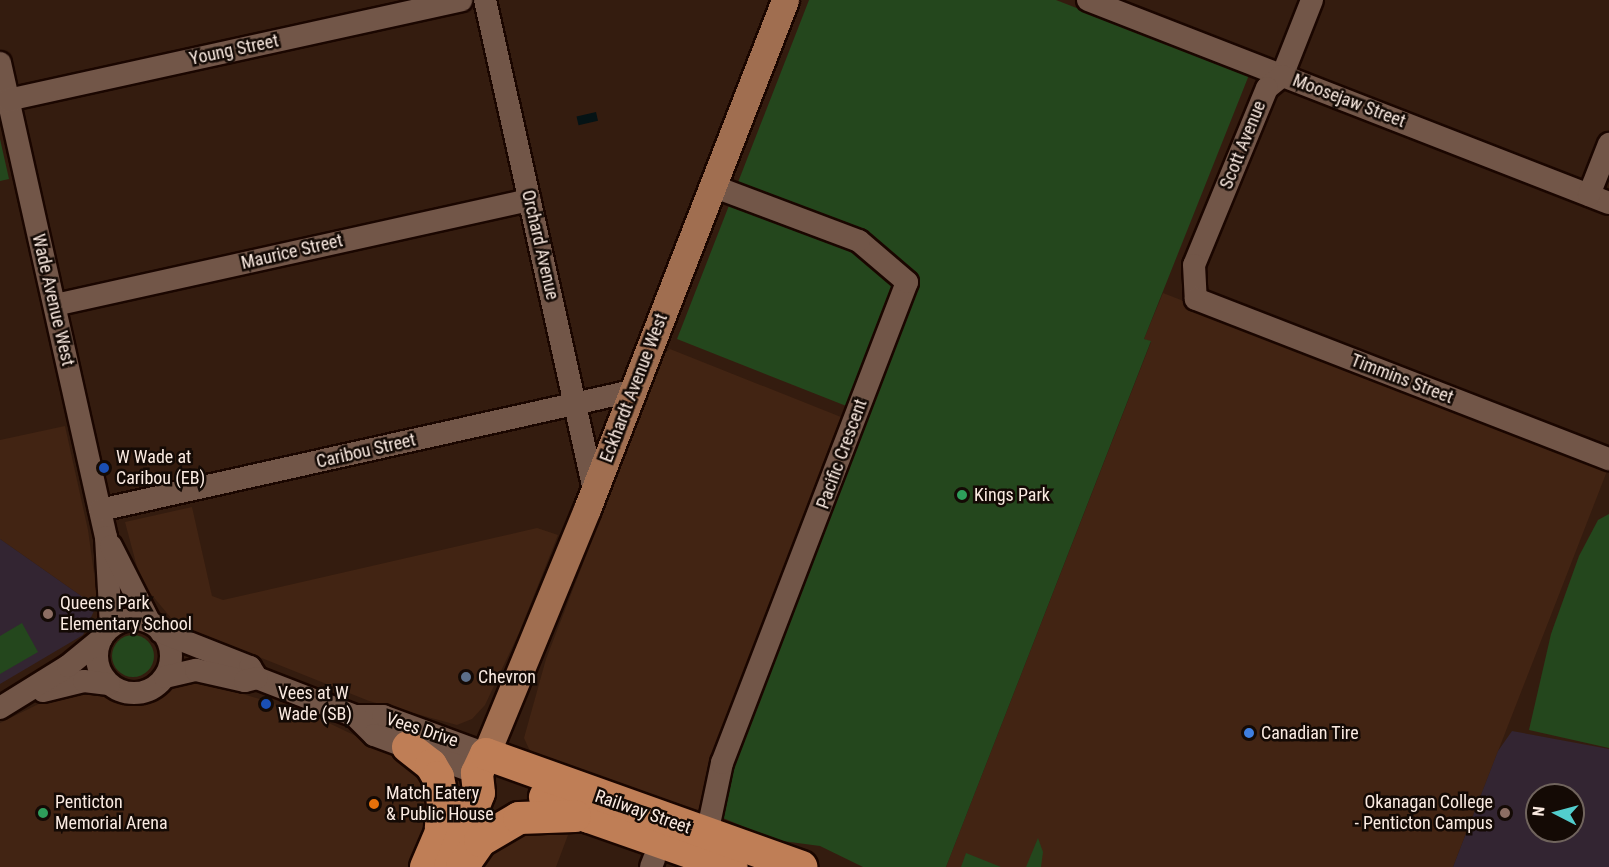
<!DOCTYPE html>
<html>
<head>
<meta charset="utf-8">
<style>
  body { margin:0 }
  #map { position:relative; width:1609px; height:867px; overflow:hidden; background:#341c0f; font-family:"Roboto Condensed",sans-serif }
  div>[style] { position:absolute }
  [style*='--x'] { left:calc(var(--x)*1px); top:calc(var(--y)*1px); width:calc(var(--w)*1px); rotate:calc(var(--a)*1deg) }
  .built>* { inset:0; background:#422413 }
  .education>* { inset:0; background:#332532 }
  .green>* { inset:0; background:#24471d }
  .round { border-radius:50% }
  .water>* { inset:0; background:#051315; transform-origin:0 0 }
  .roads { filter:drop-shadow(2px 0 #1a0600) drop-shadow(-2px 0 #1a0600) drop-shadow(0 2px #1a0600) drop-shadow(0 -2px #1a0600) }
  .minor>* { height:22px; margin:-11px; padding:0 11px; transform-origin:11px; border-radius:11px; background:#725648 }
  .minor>.ring { margin:-11px; padding:0; box-sizing:content-box; background:none; border:22px solid #725648; border-radius:50% }
  .major>* { height:27px; margin:-13.5px; padding:0 13.5px; transform-origin:13.5px; border-radius:13.5px; background:#a06e50 }
  .highway>* { height:32px; margin:-16px; padding:0 16px; transform-origin:16px; border-radius:16px; background:#bf7e56 }
  .dots>* { width:16px; height:16px; translate:-50% -50%; box-sizing:border-box; border:3px solid #140a05; border-radius:50% }
  span { translate:-50% -50%; white-space:nowrap; text-align:center; line-height:1.15; -webkit-text-stroke:5px #140a05; paint-order:stroke }
  .street-label { font-size:18px; color:#faeae1 }
  .poi-label { font-size:18px; color:#faeae1 }
  .left { translate:0 -50%; text-align:left }
  .right { translate:-100% -50%; text-align:right }
  .north { position:absolute; left:1525px; top:783px; width:60px; height:60px; box-sizing:border-box; background:#140a05; border:2px solid #70645d; border-radius:50%; rotate:276deg; font-size:16px; font-weight:700; line-height:24px; text-align:center; color:#faeae1 }
  .north::after { content:''; display:block; margin:auto; width:21px; height:27px; background:#52cdcd; clip-path:polygon(50% 0,100% 100%,50% 72%,0 100%) }
</style>
</head>
<body>
<div id="map">
  <div class="built">
    <div style="clip-path:polygon(1163px 293px,1609px 466px,1453px 867px,946px 867px,1151px 342px,1144px 339px)"></div>
    <div style="clip-path:polygon(670px 349px,841px 417px,821px 468px,824px 473px,698px 810px,541px 759px,529px 749px,524px 738px,546px 659px,664px 354px)"></div>
    <div style="clip-path:polygon(65px 426px,88px 530px,98px 602px,84px 598px,0 539px,0 440px)"></div>
    <div style="clip-path:polygon(192px 507px,212px 596px,223px 600px,537px 528px,558px 535px,519px 633px,485px 705px,472px 719px,457px 725px,369px 701px,176px 624px,141px 582px,125px 522px)"></div>
    <div style="clip-path:polygon(187px 677px,312px 715px,423px 768px,433px 798px,412px 867px,0 867px,0 723px,71px 688px,105px 692px,118px 701px,143px 702px)"></div>
    <div style="clip-path:polygon(571px 827px,556px 867px,477px 867px,516px 834px)"></div>
  </div>
  <div class="education">
    <div style="clip-path:polygon(0 539px,84px 598px,98px 602px,83px 635px,0 684px)"></div>
    <div style="clip-path:polygon(evenodd,1512px 731px,1609px 749px,1609px 867px,1453px 867px,1498px 751px,1512px 731px,1537px 795px,1573px 795px,1573px 831px,1537px 831px,1537px 795px)"></div>
  </div>
  <div class="green">
    <div style="clip-path:polygon(809px 0,1056px 0,1249px 75px,1144px 339px,1151px 341px,946px 867px,863px 867px,820px 846px,775px 840px,723px 818px,731px 764px,864px 413px,677px 339px)"></div>
    <div style="clip-path:polygon(0 139px,9px 179px,0 181px)"></div>
    <div style="clip-path:polygon(1609px 514px,1609px 748px,1529px 730px,1551px 634px,1579px 556px,1598px 520px)"></div>
    <div style="clip-path:polygon(22px 623px,38px 652px,0 674px,0 636px)"></div>
    <div class="round" style="left:112px;top:635px;width:42px;height:42px"></div>
    <div style="clip-path:polygon(1038px 838px,1043px 852px,1041px 867px,1026px 867px)"></div>
    <div style="clip-path:polygon(966px 853px,1001px 867px,961px 867px)"></div>
  </div>
  <div class="water">
    <div style="left:596px;top:112px;width:9px;height:20px;rotate:77deg"></div>
  </div>
  <div class="roads">
    <div class="minor">
      <div style="--x:485;--y:0;--w:502;--a:77.46"></div>
      <div style="--x:1088;--y:0;--w:559;--a:21.29"></div>
      <div style="--x:1312;--y:0;--w:82;--a:111.5"></div>
      <div style="--x:1282;--y:76;--w:19;--a:141"></div>
      <div style="--x:1267;--y:88;--w:191;--a:112.4"></div>
      <div style="--x:1194;--y:265;--w:34;--a:87"></div>
      <div style="--x:1196;--y:299;--w:443;--a:21.2"></div>
      <div style="--x:0;--y:63;--w:486;--a:77.4"></div>
      <div style="--x:106;--y:537;--w:89;--a:86.8"></div>
      <div style="--x:8;--y:100;--w:464;--a:-12.4"></div>
      <div style="--x:1589;--y:195;--w:55;--a:-68.6"></div>
      <div style="--x:55;--y:305;--w:486;--a:-12.5"></div>
      <div style="--x:100;--y:510;--w:545;--a:-12.61"></div>
      <div style="--x:111;--y:546;--w:84;--a:63.1"></div>
      <div class="ring" style="left:97px;top:619px;width:52px;height:52px"></div>
      <div style="--x:161;--y:632;--w:96;--a:21.5"></div>
      <div style="--x:250;--y:667;--w:13;--a:58"></div>
      <div style="--x:257;--y:678;--w:105;--a:21.2"></div>
      <div style="--x:355;--y:716;--w:28;--a:0"></div>
      <div style="--x:383;--y:716;--w:110;--a:20.3"></div>
      <div style="--x:165;--y:677;--w:32;--a:-13"></div>
      <div style="--x:196;--y:670;--w:50;--a:12.7"></div>
      <div style="--x:245;--y:681;--w:12;--a:-14"></div>
      <div style="--x:43;--y:691;--w:42;--a:-13.7"></div>
      <div style="--x:84;--y:681;--w:25;--a:7"></div>
      <div style="--x:0;--y:708;--w:80;--a:-31.7"></div>
      <div style="--x:68;--y:666;--w:43;--a:-39.3"></div>
      <div style="--x:355;--y:716;--w:27;--a:45"></div>
      <div style="--x:374;--y:735;--w:110;--a:20.3"></div>
      <div style="--x:707;--y:834;--w:73;--a:-78.1"></div>
      <div style="--x:722;--y:763;--w:515;--a:-68.96"></div>
      <div style="--x:907;--y:282;--w:63;--a:-139.5"></div>
      <div style="--x:859;--y:241;--w:156;--a:-159.4"></div>
      <div style="--x:651;--y:867;--w:9;--a:-69"></div>
    </div>
    <div class="major">
      <div style="--x:486;--y:754;--w:265;--a:-67.6"></div>
      <div style="--x:587;--y:509;--w:546;--a:-68.74"></div>
    </div>
    <div class="highway">
      <div style="--x:408;--y:747;--w:29;--a:38"></div>
      <div style="--x:431;--y:765;--w:14;--a:60"></div>
      <div style="--x:438;--y:777;--w:26;--a:79"></div>
      <div style="--x:443;--y:803;--w:25;--a:95"></div>
      <div style="--x:545;--y:797;--w:48;--a:24.4"></div>
      <div style="--x:589;--y:817;--w:151;--a:19.3"></div>
      <div style="--x:426;--y:867;--w:69;--a:-66.8"></div>
      <div style="--x:450;--y:867;--w:79;--a:-68.6"></div>
      <div style="--x:479;--y:793;--w:20;--a:-96"></div>
      <div style="--x:477;--y:773;--w:21;--a:-65"></div>
      <div style="--x:486;--y:754;--w:335;--a:19.7"></div>
      <div style="--x:462;--y:867;--w:32;--a:-55"></div>
      <div style="--x:480;--y:841;--w:45;--a:-30.5"></div>
      <div style="--x:519;--y:818;--w:56;--a:-2"></div>
    </div>
  </div>
  <div class="dots">
    <div style="left:104px;top:468px;background:#1a4fb4"></div>
    <div style="left:962px;top:495px;background:#2e9e5b"></div>
    <div style="left:48px;top:614px;background:#8d6e63"></div>
    <div style="left:466px;top:677px;background:#5c6f8a"></div>
    <div style="left:266px;top:704px;background:#1a4fb4"></div>
    <div style="left:1249px;top:733px;background:#3f7fe0"></div>
    <div style="left:374px;top:804px;background:#e8710a"></div>
    <div style="left:43px;top:813px;background:#2e9e5b"></div>
    <div style="left:1505px;top:813px;background:#8d6e63"></div>
  </div>
  <div class="street-label">
    <span style="left:234px;top:50px;rotate:-12deg">Young Street</span>
    <span style="left:1349px;top:101px;rotate:21deg">Moosejaw Street</span>
    <span style="left:1243px;top:145px;rotate:-68deg">Scott Avenue</span>
    <span style="left:540px;top:245px;rotate:77deg">Orchard Avenue</span>
    <span style="left:292px;top:252px;rotate:-13deg">Maurice Street</span>
    <span style="left:53px;top:300px;rotate:77deg">Wade Avenue West</span>
    <span style="left:1402px;top:379px;rotate:21deg">Timmins Street</span>
    <span style="left:634px;top:388px;rotate:-69deg">Eckhardt Avenue West</span>
    <span style="left:366px;top:451px;rotate:-13deg">Caribou Street</span>
    <span style="left:842px;top:454px;rotate:-70deg">Pacific Crescent</span>
    <span style="left:422px;top:730px;rotate:18deg">Vees Drive</span>
    <span style="left:643px;top:812px;rotate:19deg">Railway Street</span>
  </div>
  <div class="poi-label">
    <span class="left" style="left:116px;top:468px">W Wade at<br>Caribou (EB)</span>
    <span class="left" style="left:974px;top:495px">Kings Park</span>
    <span class="left" style="left:60px;top:614px">Queens Park<br>Elementary School</span>
    <span class="left" style="left:478px;top:677px">Chevron</span>
    <span class="left" style="left:278px;top:704px">Vees at W<br>Wade (SB)</span>
    <span class="left" style="left:1261px;top:733px">Canadian Tire</span>
    <span class="left" style="left:386px;top:804px">Match Eatery<br>&amp; Public House</span>
    <span class="left" style="left:55px;top:813px">Penticton<br>Memorial Arena</span>
    <span class="right" style="left:1493px;top:813px">Okanagan College<br>- Penticton Campus</span>
  </div>
  <div class="north">N</div>
</div>
</body>
</html>
